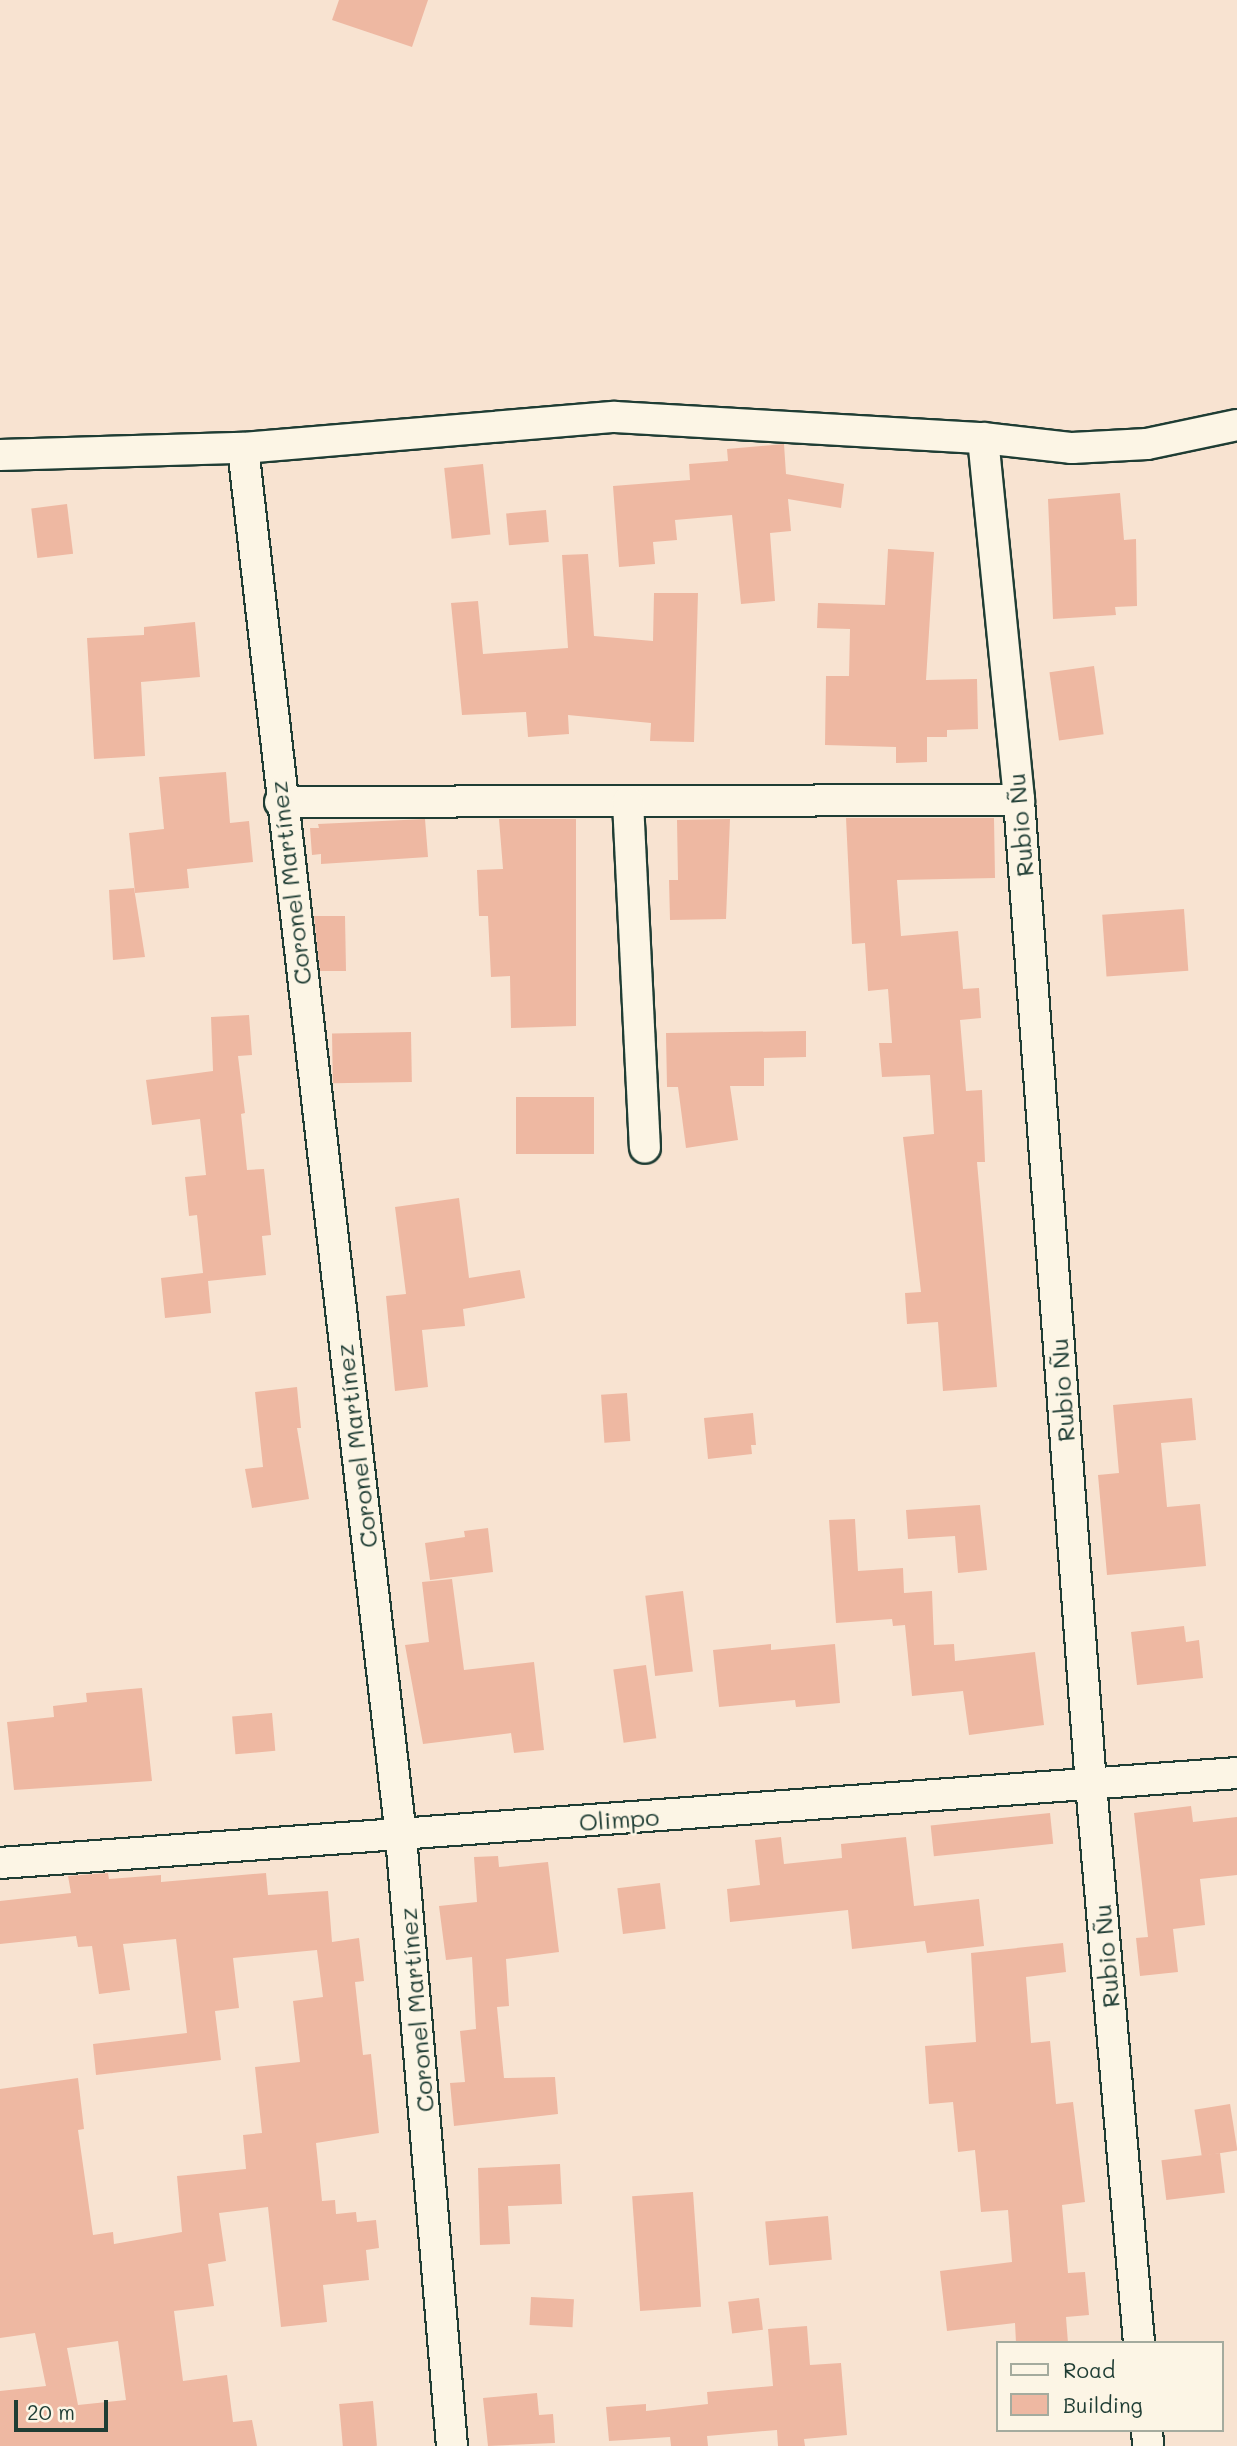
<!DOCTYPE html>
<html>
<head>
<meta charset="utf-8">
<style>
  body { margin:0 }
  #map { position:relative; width:1237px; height:2446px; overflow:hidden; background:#f8e3d1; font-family:Mali,sans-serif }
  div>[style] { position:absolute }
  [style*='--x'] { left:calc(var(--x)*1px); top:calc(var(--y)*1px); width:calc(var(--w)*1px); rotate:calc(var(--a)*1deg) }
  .building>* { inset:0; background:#eeb8a2; transform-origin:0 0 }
  .roads { filter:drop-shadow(2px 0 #1f3d34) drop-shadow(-2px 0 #1f3d34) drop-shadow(0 2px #1f3d34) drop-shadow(0 -2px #1f3d34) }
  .street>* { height:30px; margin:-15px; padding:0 15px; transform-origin:15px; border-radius:15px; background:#fcf5e5 }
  span { translate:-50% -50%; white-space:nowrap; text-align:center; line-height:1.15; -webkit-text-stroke:5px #fcf5e5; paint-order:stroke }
  .street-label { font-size:24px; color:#1f3d34 }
  .legend { position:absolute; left:996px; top:2341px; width:228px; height:91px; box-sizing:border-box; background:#fcf5e5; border:2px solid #a4ab9e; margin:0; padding:9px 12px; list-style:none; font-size:21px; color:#1f3d34 }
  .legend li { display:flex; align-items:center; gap:14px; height:35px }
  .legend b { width:35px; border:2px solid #a4ab9e }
  .scale { position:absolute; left:14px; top:2400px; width:94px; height:32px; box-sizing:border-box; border:4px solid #1f3d34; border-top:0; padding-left:9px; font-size:21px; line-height:24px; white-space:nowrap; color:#1f3d34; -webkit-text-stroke:5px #fcf5e5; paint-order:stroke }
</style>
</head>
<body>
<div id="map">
  <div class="building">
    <div style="clip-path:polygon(339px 0,428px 0,412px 47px,332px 20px)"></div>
    <div style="clip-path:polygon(784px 444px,786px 474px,844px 484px,841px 508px,788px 499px,791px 531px,770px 533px,775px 601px,741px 604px,732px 515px,675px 520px,677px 540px,653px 542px,655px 564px,619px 567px,613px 486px,690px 480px,689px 464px,728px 461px,727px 449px)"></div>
    <div style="left:483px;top:464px;width:71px;height:39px;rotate:84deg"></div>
    <div style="clip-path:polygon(1120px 493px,1124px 540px,1136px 539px,1137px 606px,1115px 607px,1116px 615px,1053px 619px,1048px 499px)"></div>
    <div style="left:67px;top:504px;width:50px;height:36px;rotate:83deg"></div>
    <div style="left:546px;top:510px;width:32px;height:40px;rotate:85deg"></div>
    <div style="clip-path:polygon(888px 549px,934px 552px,926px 680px,977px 679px,978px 729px,947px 730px,947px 737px,927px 737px,927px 762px,896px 763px,896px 747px,825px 745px,826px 676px,849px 676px,850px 629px,817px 628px,818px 603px,885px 605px)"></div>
    <div style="clip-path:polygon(588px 554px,594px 636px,653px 641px,654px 593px,698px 593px,694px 742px,650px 741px,651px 723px,568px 715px,569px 734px,528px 737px,526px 712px,462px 715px,451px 603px,478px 601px,483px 654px,568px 648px,562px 555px)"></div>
    <div style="clip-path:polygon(195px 622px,200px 677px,141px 682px,145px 756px,94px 759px,87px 638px,144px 635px,144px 627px)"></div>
    <div style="left:1094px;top:666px;width:69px;height:45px;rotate:82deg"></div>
    <div style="clip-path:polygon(226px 772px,230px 823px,249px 821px,253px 862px,187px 869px,189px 888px,135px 893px,129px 833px,164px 829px,159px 777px)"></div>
    <div style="clip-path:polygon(846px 818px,994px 818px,995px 878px,897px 880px,901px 936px,958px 931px,963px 989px,979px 988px,981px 1018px,960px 1020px,966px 1091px,982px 1090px,985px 1162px,977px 1162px,997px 1387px,943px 1391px,938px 1322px,907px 1324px,905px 1293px,921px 1292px,903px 1137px,934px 1134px,930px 1075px,882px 1077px,879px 1043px,892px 1043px,888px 989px,868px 991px,865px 943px,852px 944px)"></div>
    <div style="clip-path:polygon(425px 819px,428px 857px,321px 864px,321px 854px,312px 855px,310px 828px,319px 828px,318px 824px)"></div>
    <div style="clip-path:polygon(499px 819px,576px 819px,576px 1026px,511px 1028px,510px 976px,491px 977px,488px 916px,479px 916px,477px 870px,503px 869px)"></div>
    <div style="clip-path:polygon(730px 819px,726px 919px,670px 920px,669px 880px,678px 880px,677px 820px)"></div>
    <div style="clip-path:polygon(134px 888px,145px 957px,113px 960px,109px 890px)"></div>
    <div style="left:1184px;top:909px;width:62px;height:82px;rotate:86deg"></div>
    <div style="clip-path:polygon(314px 916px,345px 916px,346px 971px,320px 971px)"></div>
    <div style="clip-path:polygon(249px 1015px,252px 1055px,238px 1056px,245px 1113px,241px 1114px,247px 1170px,264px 1169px,271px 1235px,262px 1236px,266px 1275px,208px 1281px,211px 1313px,165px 1318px,161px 1278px,203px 1273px,197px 1215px,189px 1216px,185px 1177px,206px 1175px,200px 1119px,152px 1125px,146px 1080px,213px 1071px,211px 1017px)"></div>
    <div style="clip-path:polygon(806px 1031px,806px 1057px,764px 1058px,764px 1086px,730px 1086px,738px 1140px,686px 1148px,678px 1087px,667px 1087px,666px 1033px)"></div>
    <div style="left:411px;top:1032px;width:50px;height:79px;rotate:89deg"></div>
    <div style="left:516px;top:1097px;width:78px;height:57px"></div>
    <div style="clip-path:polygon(459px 1198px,469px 1278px,520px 1270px,525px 1298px,463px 1309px,465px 1326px,422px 1330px,428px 1387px,395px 1391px,386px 1296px,406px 1294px,395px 1207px)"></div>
    <div style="clip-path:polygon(297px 1387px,301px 1428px,297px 1428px,309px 1499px,252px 1508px,245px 1469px,263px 1467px,255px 1392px)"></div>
    <div style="left:627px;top:1393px;width:48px;height:26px;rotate:86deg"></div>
    <div style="clip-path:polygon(1192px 1398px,1196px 1440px,1161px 1443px,1167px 1507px,1200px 1504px,1206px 1566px,1107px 1575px,1098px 1475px,1119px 1473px,1113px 1405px)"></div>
    <div style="clip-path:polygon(753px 1413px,756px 1445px,751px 1445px,752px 1454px,708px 1459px,704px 1418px)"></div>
    <div style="clip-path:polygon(980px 1505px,987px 1570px,958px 1573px,955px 1536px,908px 1539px,906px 1510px)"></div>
    <div style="clip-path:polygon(855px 1519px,858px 1571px,903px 1568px,904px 1593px,932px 1591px,934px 1645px,954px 1644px,955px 1661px,1035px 1652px,1044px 1725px,969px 1735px,963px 1691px,912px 1696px,905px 1625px,893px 1626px,892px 1619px,836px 1623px,829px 1520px)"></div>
    <div style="clip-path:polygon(488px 1528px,493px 1572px,430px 1580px,425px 1543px,465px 1537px,464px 1531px)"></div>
    <div style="clip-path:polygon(452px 1579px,464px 1670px,534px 1662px,544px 1750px,514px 1753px,511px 1733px,423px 1744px,405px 1645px,429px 1642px,422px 1582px)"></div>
    <div style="left:683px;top:1591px;width:81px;height:38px;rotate:83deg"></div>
    <div style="clip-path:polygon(1184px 1626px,1186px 1642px,1199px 1640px,1203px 1678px,1137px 1685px,1131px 1632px)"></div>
    <div style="clip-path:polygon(771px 1644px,771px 1650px,835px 1644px,840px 1703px,796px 1707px,795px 1700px,719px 1707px,713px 1650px)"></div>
    <div style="left:646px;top:1665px;width:74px;height:33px;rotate:82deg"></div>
    <div style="clip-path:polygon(142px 1688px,152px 1781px,14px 1790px,7px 1722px,54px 1717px,53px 1706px,87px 1702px,86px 1693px)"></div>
    <div style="left:272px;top:1713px;width:38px;height:40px;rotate:85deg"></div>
    <div style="clip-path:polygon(1191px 1806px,1193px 1822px,1237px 1817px,1237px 1875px,1200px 1879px,1205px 1925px,1173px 1929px,1178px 1972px,1140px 1976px,1136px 1938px,1148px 1937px,1134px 1813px)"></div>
    <div style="left:1050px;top:1813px;width:31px;height:120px;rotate:84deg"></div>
    <div style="clip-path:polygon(781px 1837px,784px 1864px,842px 1858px,841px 1844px,906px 1837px,914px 1906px,979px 1899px,984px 1946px,927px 1953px,925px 1941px,852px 1949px,848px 1910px,730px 1922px,727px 1889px,760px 1885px,755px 1840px)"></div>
    <div style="clip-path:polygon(498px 1856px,499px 1867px,548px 1862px,559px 1952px,506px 1959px,509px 2006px,497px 2007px,504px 2078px,555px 2077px,558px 2114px,454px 2126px,450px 2083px,465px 2082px,460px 2031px,476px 2029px,472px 1957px,446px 1960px,439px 1906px,477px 1902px,474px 1857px)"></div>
    <div style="clip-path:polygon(evenodd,108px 1873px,109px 1879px,161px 1875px,161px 1882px,266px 1873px,268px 1895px,328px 1891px,332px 1942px,359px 1938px,364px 1981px,355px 1982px,363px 2055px,371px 2054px,379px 2133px,316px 2143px,322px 2201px,335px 2200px,336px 2214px,356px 2212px,357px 2222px,376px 2220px,379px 2248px,366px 2250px,369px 2280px,323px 2285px,327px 2322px,281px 2327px,268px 2207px,219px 2213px,226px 2261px,208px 2264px,214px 2306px,174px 2311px,183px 2381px,227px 2375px,233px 2422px,252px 2420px,257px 2446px,0 2446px,0 2391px,46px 2386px,35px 2333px,0 2338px,0 2089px,78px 2078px,84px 2129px,78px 2130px,93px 2235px,113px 2232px,114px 2244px,182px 2232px,177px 2176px,246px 2169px,243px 2135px,262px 2133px,255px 2067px,300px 2062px,293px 2001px,323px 1997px,317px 1950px,233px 1958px,239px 2008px,215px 2011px,221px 2060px,96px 2075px,93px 2044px,187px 2033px,176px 1939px,123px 1944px,130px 1990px,99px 1994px,92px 1946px,78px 1947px,76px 1936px,0 1944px,0 1901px,71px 1893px,68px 1876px,108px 1873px,118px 2341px,126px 2400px,78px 2405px,67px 2348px,118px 2341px)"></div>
    <div style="left:660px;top:1883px;width:46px;height:43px;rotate:83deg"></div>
    <div style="clip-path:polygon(1063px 1943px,1066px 1972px,1026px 1977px,1031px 2043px,1050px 2041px,1056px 2104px,1073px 2102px,1085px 2202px,1062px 2205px,1068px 2273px,1085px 2272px,1089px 2315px,1066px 2317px,1068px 2343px,1016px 2343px,1015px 2323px,947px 2331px,940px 2271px,1012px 2262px,1008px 2210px,981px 2212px,975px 2150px,958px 2152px,953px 2102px,929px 2104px,925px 2046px,976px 2042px,971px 1953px)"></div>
    <div style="left:1230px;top:2104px;width:47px;height:36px;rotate:81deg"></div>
    <div style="left:1220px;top:2153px;width:40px;height:59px;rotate:83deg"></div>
    <div style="clip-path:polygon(560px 2164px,562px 2204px,508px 2206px,510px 2244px,480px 2245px,478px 2168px)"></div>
    <div style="left:693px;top:2192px;width:115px;height:61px;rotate:86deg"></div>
    <div style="left:828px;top:2216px;width:44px;height:63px;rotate:85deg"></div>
    <div style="left:531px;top:2297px;width:43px;height:28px;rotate:3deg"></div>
    <div style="left:759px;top:2298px;width:32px;height:31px;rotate:83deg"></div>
    <div style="clip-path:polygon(807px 2326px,810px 2365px,841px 2363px,847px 2435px,804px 2439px,805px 2446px,778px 2446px,777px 2430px,707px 2436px,708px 2446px,671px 2446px,670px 2437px,609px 2441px,606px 2407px,646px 2404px,646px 2411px,708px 2404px,707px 2392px,773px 2386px,768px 2329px)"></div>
    <div style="clip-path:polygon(537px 2393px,539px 2415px,553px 2414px,555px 2443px,488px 2446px,483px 2398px)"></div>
    <div style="left:373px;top:2401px;width:45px;height:34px;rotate:85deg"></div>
  </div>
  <div class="roads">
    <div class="street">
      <div style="--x:983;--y:438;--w:364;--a:84.3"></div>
      <div style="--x:1019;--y:800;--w:987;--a:85.82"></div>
      <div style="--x:1091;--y:1784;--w:561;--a:85.09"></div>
      <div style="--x:243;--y:448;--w:1397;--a:83.51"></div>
      <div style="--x:401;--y:1836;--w:612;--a:85.22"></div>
      <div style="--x:0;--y:455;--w:243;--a:-1.7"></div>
      <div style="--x:243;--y:448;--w:373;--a:-4.8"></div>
      <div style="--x:615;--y:417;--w:369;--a:3.3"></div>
      <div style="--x:983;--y:438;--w:90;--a:6.4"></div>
      <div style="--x:1072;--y:448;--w:75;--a:-3.1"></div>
      <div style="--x:1147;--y:444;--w:92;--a:-11.9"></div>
      <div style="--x:280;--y:802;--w:739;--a:-0.16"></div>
      <div style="--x:628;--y:802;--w:346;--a:87.2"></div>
      <div style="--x:0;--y:1863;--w:1240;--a:-4.16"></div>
      <div style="--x:1147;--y:2430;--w:16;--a:86"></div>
    </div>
  </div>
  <div class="street-label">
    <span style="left:1020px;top:825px;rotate:-95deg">Rubio Ñu</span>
    <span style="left:290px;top:883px;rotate:-97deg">Coronel Martínez</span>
    <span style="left:1062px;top:1390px;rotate:-94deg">Rubio Ñu</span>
    <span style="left:356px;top:1446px;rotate:-97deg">Coronel Martínez</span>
    <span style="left:619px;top:1819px;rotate:-4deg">Olimpo</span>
    <span style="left:1106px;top:1956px;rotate:-95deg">Rubio Ñu</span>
    <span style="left:416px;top:2010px;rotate:-95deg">Coronel Martínez</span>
  </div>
  <ul class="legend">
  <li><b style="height:9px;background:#fcf5e5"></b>Road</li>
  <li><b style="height:19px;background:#eeb8a2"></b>Building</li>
  </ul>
  <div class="scale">20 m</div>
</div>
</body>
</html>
